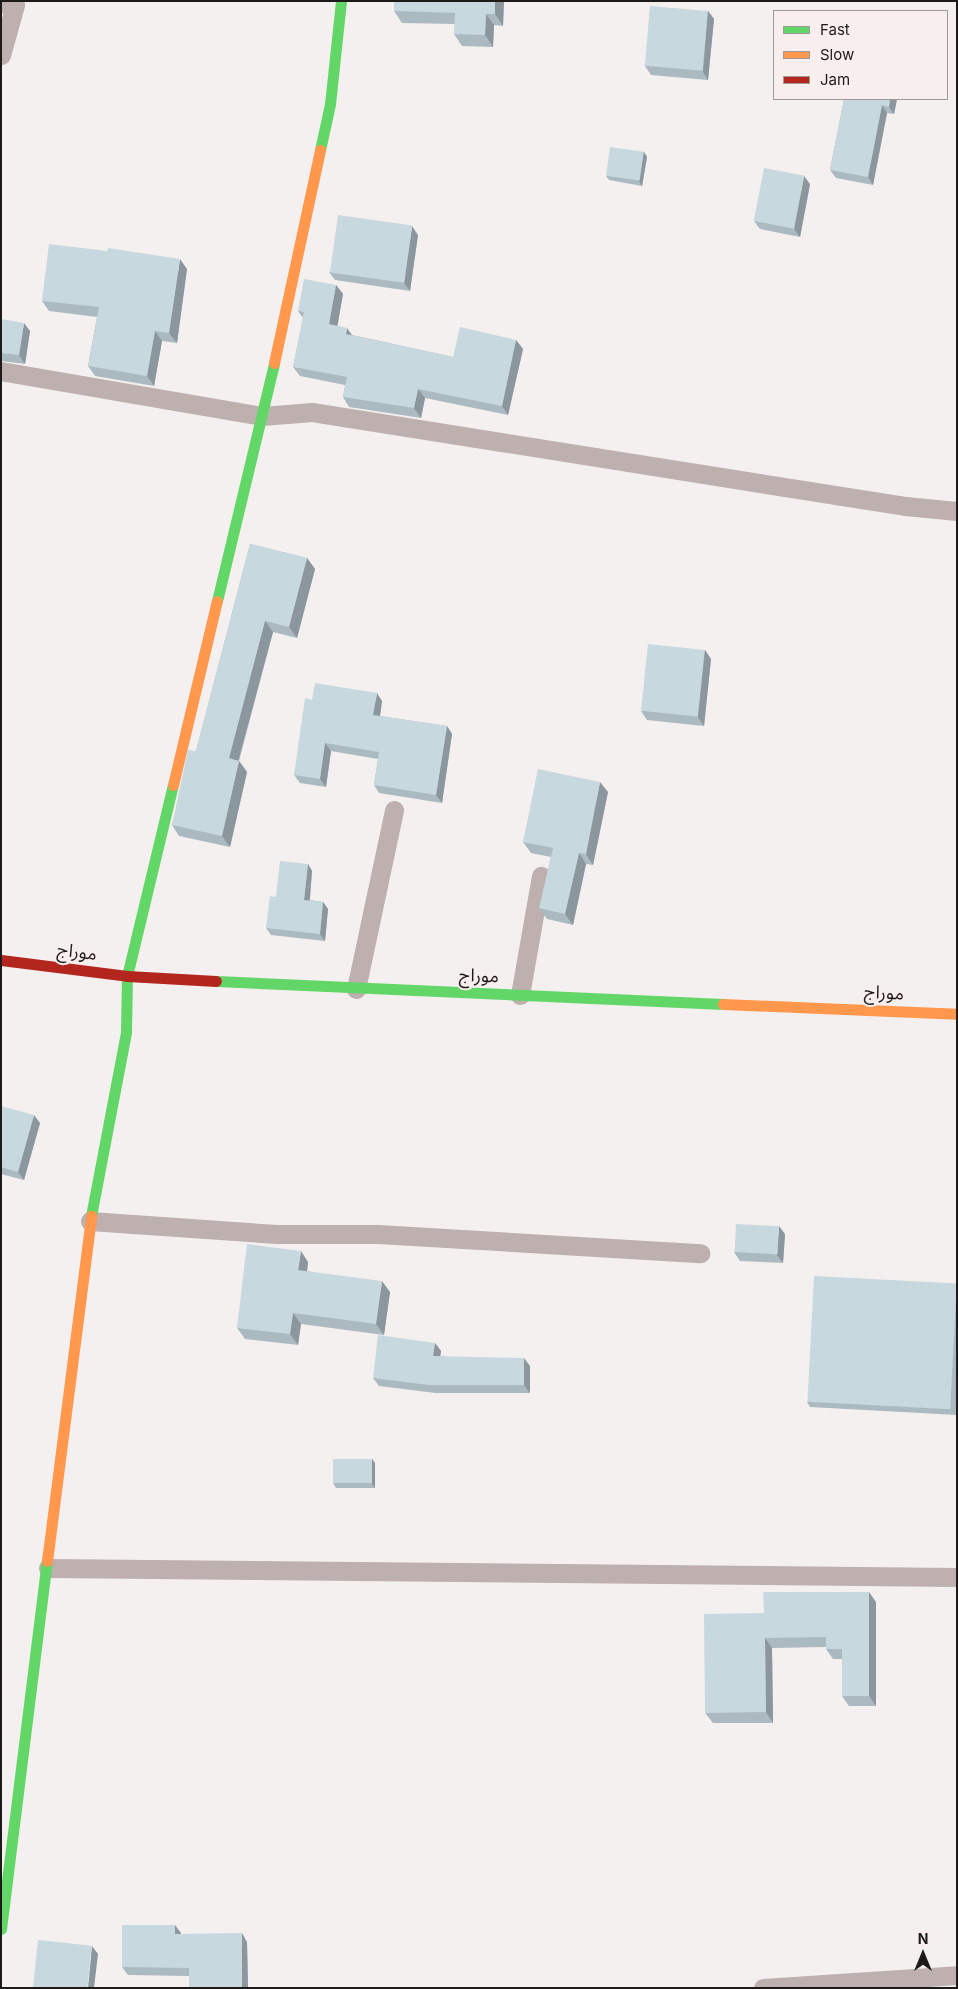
<!DOCTYPE html>
<html>
<head>
<meta charset="utf-8">
<style>
  body { margin:0 }
  #map { position:relative; width:958px; height:1989px; overflow:hidden; background:#f5f0f0; font-family:Inter,"Noto Sans Arabic",sans-serif }
  div>[style] { position:absolute }
  [style*='--x'] { left:calc(var(--x)*1px); top:calc(var(--y)*1px); width:calc(var(--w)*1px); rotate:calc(var(--a)*1deg) }
  .lane>* { height:19px; margin:-9.5px; padding:0 9.5px; transform-origin:9.5px; border-radius:9.5px; background:#bdb0af }
  .fast>* { height:11px; margin:-5.5px; padding:0 5.5px; transform-origin:5.5px; border-radius:5.5px; background:#63d668 }
  .slow>* { height:11px; margin:-5.5px; padding:0 5.5px; transform-origin:5.5px; border-radius:5.5px; background:#ff974d }
  .jam>* { height:11px; margin:-5.5px; padding:0 5.5px; transform-origin:5.5px; border-radius:5.5px; background:#b3261e }
  .wall>* { inset:0; background:#abbac0 }
  .shaded-wall>* { inset:0; background:#8b979c }
  .building>* { inset:0; background:#c7d8df; transform-origin:0 0 }
  span { translate:-50% -50%; white-space:nowrap; text-align:center; line-height:1.15; -webkit-text-stroke:4px #f8eeed; paint-order:stroke }
  .street-label { font-size:18px; color:#1d1a1a }
  .frame { position:absolute; inset:0; border:2px solid #1d1a1a; pointer-events:none }
  .legend { position:absolute; left:773px; top:10px; width:175px; height:90px; box-sizing:border-box; background:#f8eeed; border:1px solid #a09999; margin:0; padding:6px 9px; list-style:none; font-size:15px; color:#1d1a1a }
  .legend li { display:flex; align-items:center; gap:10px; height:25px }
  .legend b { width:25px; border:1px solid #a09999 }
  .north { position:absolute; left:898px; top:1929px; width:50px; height:50px; -webkit-text-stroke:4px #f8eeed; paint-order:stroke; rotate:0deg; font-size:14px; font-weight:700; line-height:20px; text-align:center; color:#1d1a1a }
  .north::after { content:''; display:block; margin:auto; width:18px; height:22px; background:#1d1a1a; clip-path:polygon(50% 0,100% 100%,50% 72%,0 100%) }
</style>
</head>
<body>
<div id="map">
  <div class="lane">
    <div style="--x:1;--y:3;--w:14;--a:8"></div>
    <div style="--x:15;--y:5;--w:52;--a:105.6"></div>
    <div style="--x:1;--y:371;--w:265;--a:9.8"></div>
    <div style="--x:262;--y:416;--w:50;--a:-4.6"></div>
    <div style="--x:312;--y:412;--w:600;--a:9.01"></div>
    <div style="--x:905;--y:506;--w:52;--a:5.5"></div>
    <div style="--x:356;--y:989;--w:183;--a:-78"></div>
    <div style="--x:520;--y:995;--w:121;--a:-80"></div>
    <div style="--x:90;--y:1221;--w:187;--a:4"></div>
    <div style="--x:277;--y:1234;--w:101;--a:0"></div>
    <div style="--x:378;--y:1234;--w:323;--a:3.4"></div>
    <div style="--x:48;--y:1568;--w:909;--a:0.57"></div>
    <div style="--x:763;--y:1988;--w:194;--a:-3.8"></div>
  </div>
  <div class="fast">
    <div style="--x:320;--y:150;--w:47;--a:-77.7"></div>
    <div style="--x:330;--y:104;--w:104;--a:-83.9"></div>
    <div style="--x:217;--y:601;--w:245;--a:-76.5"></div>
    <div style="--x:216;--y:981;--w:508;--a:2.6"></div>
    <div style="--x:91;--y:1216;--w:187;--a:-79.2"></div>
    <div style="--x:126;--y:1032;--w:56;--a:-89"></div>
    <div style="--x:127;--y:976;--w:196;--a:-76.5"></div>
    <div style="--x:1;--y:1929;--w:371;--a:-82.9"></div>
  </div>
  <div class="slow">
    <div style="--x:274;--y:363;--w:218;--a:-77.8"></div>
    <div style="--x:173;--y:785;--w:189;--a:-76.6"></div>
    <div style="--x:723;--y:1004;--w:234;--a:2.4"></div>
    <div style="--x:47;--y:1561;--w:348;--a:-82.7"></div>
  </div>
  <div class="jam">
    <div style="--x:1;--y:960;--w:127;--a:7.2"></div>
    <div style="--x:127;--y:976;--w:89;--a:3.2"></div>
  </div>
  <div class="wall">
    <div style="clip-path:polygon(504px 1px,503px 26px,494px 25px,493px 47px,462px 46px,454px 34px,455px 24px,402px 23px,394px 11px)"></div>
    <div style="clip-path:polygon(708px 11px,714px 19px,708px 80px,651px 75px,645px 66px)"></div>
    <div style="clip-path:polygon(844px 99px,897px 99px,894px 114px,887px 113px,873px 185px,836px 178px,830px 170px)"></div>
    <div style="clip-path:polygon(644px 152px,647px 157px,642px 186px,609px 180px,606px 176px)"></div>
    <div style="clip-path:polygon(810px 184px,800px 237px,760px 229px,754px 221px)"></div>
    <div style="clip-path:polygon(418px 235px,410px 291px,335px 280px,329px 272px)"></div>
    <div style="clip-path:polygon(187px 269px,177px 343px,162px 341px,154px 386px,95px 376px,88px 366px,97px 317px,49px 311px,42px 301px)"></div>
    <div style="clip-path:polygon(336px 285px,343px 294px,337px 326px,352px 335px,453px 357px,516px 340px,523px 349px,508px 415px,425px 398px,421px 418px,349px 407px,343px 397px,345px 385px,300px 376px,293px 367px,303px 318px,298px 311px)"></div>
    <div style="clip-path:polygon(1px 319px,30px 331px,25px 364px,1px 361px)"></div>
    <div style="clip-path:polygon(250px 544px,307px 558px,315px 569px,297px 638px,273px 632px,239px 761px,247px 772px,230px 847px,179px 836px,172px 825px,196px 751px)"></div>
    <div style="clip-path:polygon(705px 650px,711px 659px,704px 726px,647px 720px,641px 711px)"></div>
    <div style="clip-path:polygon(312px 700px,382px 701px,380px 716px,447px 726px,452px 734px,442px 803px,379px 793px,374px 785px,378px 759px,331px 751px,326px 787px,300px 783px,294px 775px)"></div>
    <div style="clip-path:polygon(608px 792px,593px 865px,586px 864px,573px 925px,547px 919px,539px 908px,551px 857px,531px 853px,523px 842px)"></div>
    <div style="clip-path:polygon(308px 864px,312px 871px,310px 900px,323px 902px,328px 909px,325px 941px,271px 935px,266px 928px,276px 897px)"></div>
    <div style="clip-path:polygon(1px 1106px,40px 1123px,24px 1180px,1px 1174px)"></div>
    <div style="clip-path:polygon(785px 1234px,783px 1263px,740px 1261px,734px 1252px)"></div>
    <div style="clip-path:polygon(308px 1262px,307px 1271px,390px 1292px,384px 1335px,301px 1324px,298px 1345px,245px 1339px,237px 1328px)"></div>
    <div style="clip-path:polygon(957px 1284px,957px 1415px,810px 1407px,807px 1402px)"></div>
    <div style="clip-path:polygon(435px 1343px,441px 1351px,440px 1356px,530px 1366px,530px 1393px,435px 1393px,379px 1386px,373px 1378px)"></div>
    <div style="clip-path:polygon(372px 1459px,375px 1463px,375px 1488px,336px 1488px,333px 1483px)"></div>
    <div style="clip-path:polygon(876px 1602px,876px 1706px,849px 1706px,842px 1696px,842px 1659px,833px 1659px,826px 1649px,826px 1647px,772px 1648px,773px 1723px,713px 1723px,705px 1713px,764px 1613px)"></div>
    <div style="clip-path:polygon(181px 1933px,181px 1934px,247px 1942px,248px 1988px,189px 1988px,189px 1976px,128px 1975px,122px 1967px)"></div>
  </div>
  <div class="shaded-wall">
    <div style="clip-path:polygon(495px 1px,504px 1px,503px 26px,495px 14px)"></div>
    <div style="clip-path:polygon(708px 11px,714px 19px,708px 80px,703px 72px)"></div>
    <div style="clip-path:polygon(486px 14px,494px 25px,493px 47px,485px 35px)"></div>
    <div style="clip-path:polygon(890px 99px,897px 99px,894px 114px,889px 107px)"></div>
    <div style="clip-path:polygon(882px 105px,887px 113px,873px 185px,868px 177px)"></div>
    <div style="clip-path:polygon(644px 152px,647px 157px,642px 186px,639px 181px)"></div>
    <div style="clip-path:polygon(804px 176px,810px 184px,800px 237px,794px 229px)"></div>
    <div style="clip-path:polygon(412px 226px,418px 235px,410px 291px,404px 283px)"></div>
    <div style="clip-path:polygon(180px 259px,187px 269px,177px 343px,169px 333px)"></div>
    <div style="clip-path:polygon(336px 285px,343px 294px,336px 334px,329px 324px)"></div>
    <div style="clip-path:polygon(24px 323px,30px 331px,25px 364px,19px 355px)"></div>
    <div style="clip-path:polygon(347px 328px,354px 338px,346px 334px)"></div>
    <div style="clip-path:polygon(155px 331px,162px 341px,154px 386px,147px 376px)"></div>
    <div style="clip-path:polygon(516px 340px,523px 349px,508px 415px,502px 406px)"></div>
    <div style="clip-path:polygon(418px 389px,425px 398px,421px 418px,414px 408px)"></div>
    <div style="clip-path:polygon(307px 558px,315px 569px,297px 638px,289px 627px)"></div>
    <div style="clip-path:polygon(265px 621px,273px 632px,236px 769px,229px 758px)"></div>
    <div style="clip-path:polygon(705px 650px,711px 659px,704px 726px,698px 717px)"></div>
    <div style="clip-path:polygon(377px 693px,382px 701px,379px 723px,373px 715px)"></div>
    <div style="clip-path:polygon(447px 726px,452px 734px,442px 803px,436px 795px)"></div>
    <div style="clip-path:polygon(325px 743px,331px 751px,326px 787px,320px 779px)"></div>
    <div style="clip-path:polygon(239px 761px,247px 772px,230px 847px,222px 836px)"></div>
    <div style="clip-path:polygon(600px 782px,608px 792px,593px 865px,586px 854px)"></div>
    <div style="clip-path:polygon(579px 853px,586px 864px,573px 925px,565px 914px)"></div>
    <div style="clip-path:polygon(308px 864px,312px 871px,309px 907px,304px 900px)"></div>
    <div style="clip-path:polygon(323px 902px,328px 909px,325px 941px,320px 934px)"></div>
    <div style="clip-path:polygon(34px 1115px,40px 1123px,24px 1180px,18px 1172px)"></div>
    <div style="clip-path:polygon(779px 1226px,785px 1234px,783px 1263px,777px 1255px)"></div>
    <div style="clip-path:polygon(301px 1251px,308px 1262px,306px 1281px,298px 1270px)"></div>
    <div style="clip-path:polygon(382px 1281px,390px 1292px,384px 1335px,376px 1324px)"></div>
    <div style="clip-path:polygon(293px 1313px,301px 1324px,298px 1345px,290px 1334px)"></div>
    <div style="clip-path:polygon(435px 1343px,441px 1351px,439px 1364px,433px 1356px)"></div>
    <div style="clip-path:polygon(524px 1358px,530px 1366px,530px 1393px,524px 1385px)"></div>
    <div style="clip-path:polygon(372px 1459px,375px 1463px,375px 1488px,372px 1484px)"></div>
    <div style="clip-path:polygon(869px 1592px,876px 1602px,876px 1706px,869px 1696px)"></div>
    <div style="clip-path:polygon(765px 1638px,772px 1648px,773px 1723px,766px 1712px)"></div>
    <div style="clip-path:polygon(175px 1925px,181px 1933px,181px 1943px,175px 1934px)"></div>
    <div style="clip-path:polygon(242px 1933px,247px 1942px,248px 1988px,242px 1988px)"></div>
    <div style="clip-path:polygon(92px 1946px,98px 1954px,94px 1988px,88px 1988px)"></div>
  </div>
  <div class="building">
    <div style="clip-path:polygon(394px 1px,495px 1px,495px 14px,486px 14px,485px 35px,454px 34px,455px 13px,394px 11px)"></div>
    <div style="left:650px;top:6px;width:58px;height:60px;rotate:5deg"></div>
    <div style="clip-path:polygon(844px 99px,890px 99px,889px 107px,882px 105px,868px 177px,830px 170px)"></div>
    <div style="left:610px;top:147px;width:34px;height:29px;rotate:8deg"></div>
    <div style="left:764px;top:168px;width:41px;height:54px;rotate:11deg"></div>
    <div style="left:338px;top:215px;width:75px;height:58px;rotate:8deg"></div>
    <div style="clip-path:polygon(49px 244px,107px 251px,108px 248px,180px 259px,169px 333px,155px 331px,147px 376px,88px 366px,99px 307px,42px 301px)"></div>
    <div style="clip-path:polygon(304px 279px,336px 285px,329px 324px,347px 328px,346px 334px,453px 357px,460px 327px,516px 340px,502px 406px,418px 389px,414px 408px,343px 397px,347px 377px,293px 367px,304px 312px,298px 311px)"></div>
    <div style="clip-path:polygon(1px 319px,24px 323px,19px 355px,1px 353px)"></div>
    <div style="clip-path:polygon(250px 544px,307px 558px,289px 627px,265px 621px,229px 758px,239px 761px,222px 836px,172px 825px,188px 750px,196px 751px)"></div>
    <div style="left:648px;top:644px;width:57px;height:67px;rotate:6deg"></div>
    <div style="clip-path:polygon(315px 683px,377px 693px,373px 715px,447px 726px,436px 795px,374px 785px,379px 752px,325px 743px,320px 779px,294px 775px,305px 698px,312px 700px)"></div>
    <div style="clip-path:polygon(538px 769px,600px 782px,586px 854px,579px 853px,565px 914px,539px 908px,553px 848px,523px 842px)"></div>
    <div style="clip-path:polygon(280px 861px,308px 864px,304px 900px,323px 902px,320px 934px,266px 928px,270px 896px,276px 897px)"></div>
    <div style="clip-path:polygon(1px 1106px,34px 1115px,18px 1172px,1px 1167px)"></div>
    <div style="left:736px;top:1224px;width:43px;height:28px;rotate:3deg"></div>
    <div style="clip-path:polygon(247px 1244px,301px 1251px,298px 1270px,382px 1281px,376px 1324px,293px 1313px,290px 1334px,237px 1328px)"></div>
    <div style="left:814px;top:1276px;width:143px;height:126px;rotate:3deg"></div>
    <div style="clip-path:polygon(378px 1335px,435px 1343px,433px 1356px,524px 1358px,524px 1385px,429px 1385px,373px 1378px)"></div>
    <div style="left:333px;top:1459px;width:39px;height:24px"></div>
    <div style="clip-path:polygon(763px 1592px,869px 1592px,869px 1696px,842px 1696px,842px 1649px,826px 1649px,826px 1637px,765px 1638px,766px 1712px,705px 1713px,704px 1614px,764px 1613px)"></div>
    <div style="clip-path:polygon(122px 1925px,175px 1925px,175px 1934px,242px 1933px,242px 1988px,189px 1988px,189px 1968px,122px 1967px)"></div>
    <div style="left:38px;top:1940px;width:54px;height:48px;rotate:6deg"></div>
  </div>
  <div class="street-label">
    <span style="left:77px;top:952px;rotate:7deg">موراج</span>
    <span style="left:479px;top:976px;rotate:2deg">موراج</span>
    <span style="left:884px;top:993px;rotate:3deg">موراج</span>
  </div>
  <div class="frame"></div>
  <ul class="legend">
  <li><b style="height:6px;background:#63d668"></b>Fast</li>
  <li><b style="height:6px;background:#ff974d"></b>Slow</li>
  <li><b style="height:6px;background:#b3261e"></b>Jam</li>
  </ul>
  <div class="north">N</div>
</div>
</body>
</html>
